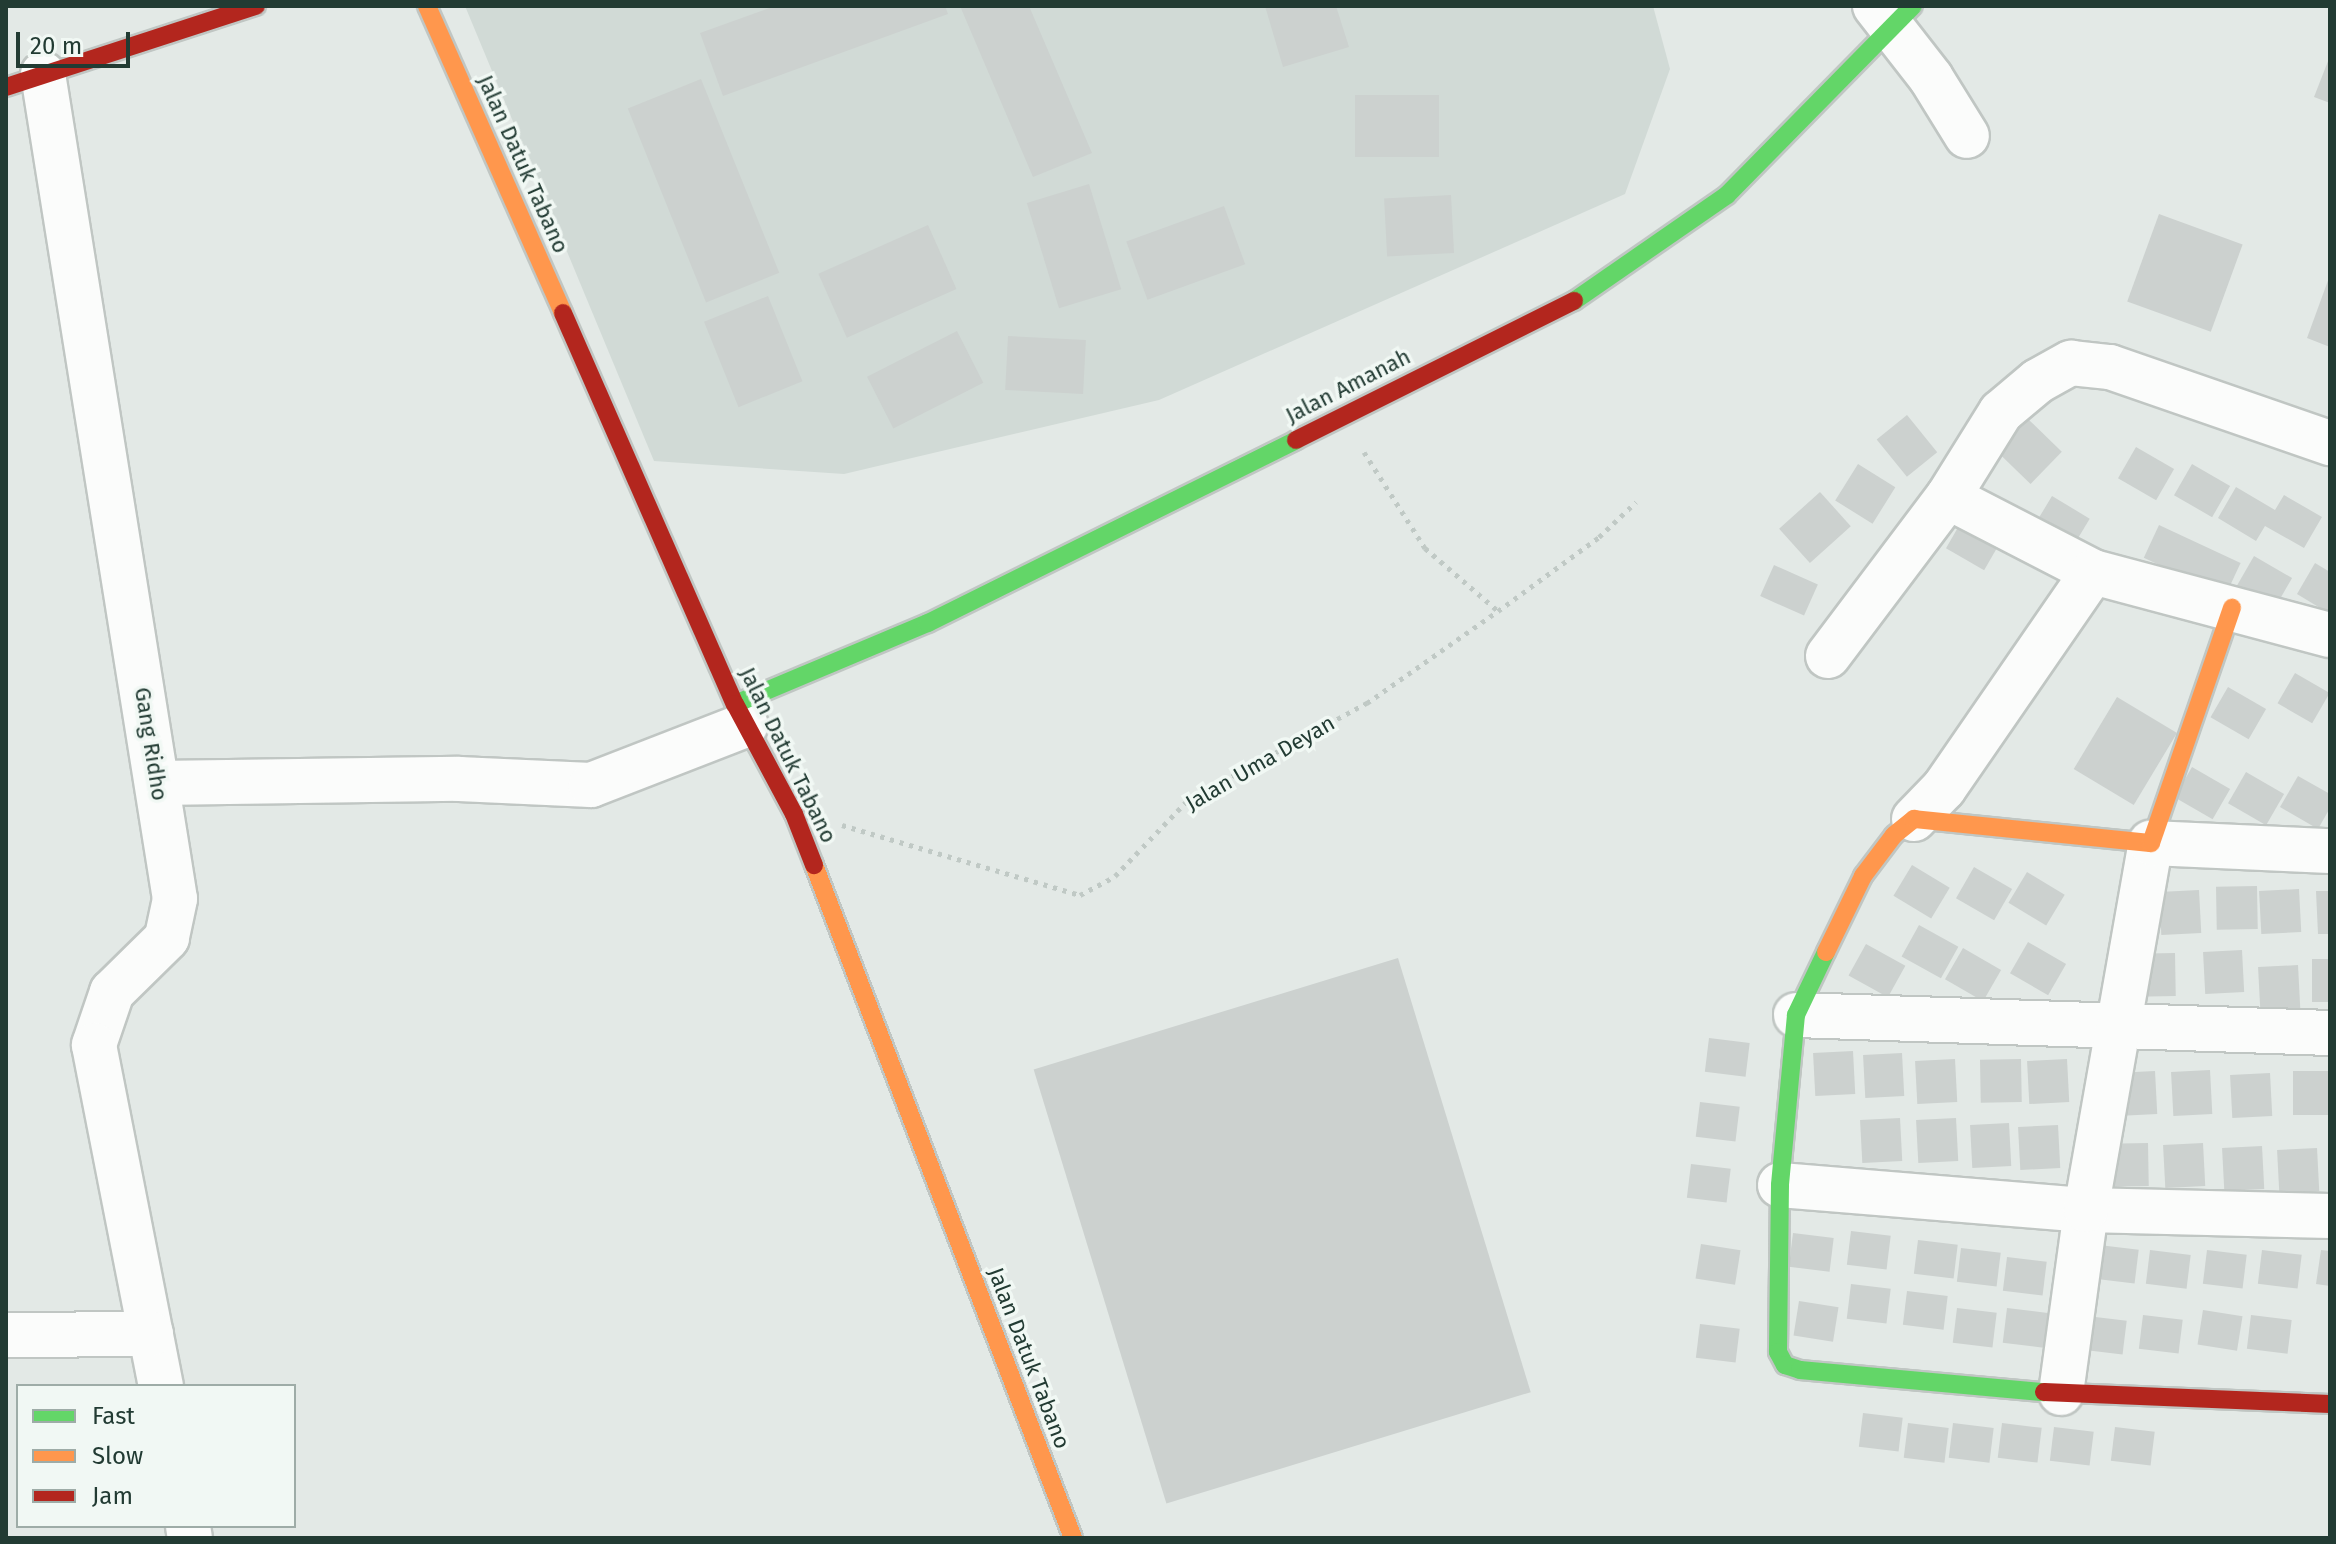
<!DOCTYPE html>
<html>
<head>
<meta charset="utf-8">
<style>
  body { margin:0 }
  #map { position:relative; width:2336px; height:1544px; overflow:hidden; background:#e3e9e6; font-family:"Fira Sans",sans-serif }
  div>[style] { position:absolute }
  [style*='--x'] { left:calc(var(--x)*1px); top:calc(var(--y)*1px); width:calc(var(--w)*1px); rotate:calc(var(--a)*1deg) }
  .built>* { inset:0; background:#d1dad6 }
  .building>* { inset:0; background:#ccd1cf; transform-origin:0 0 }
  .path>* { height:5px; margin-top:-2.5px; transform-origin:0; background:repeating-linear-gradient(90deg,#c0c9c5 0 4px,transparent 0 10px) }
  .roads { filter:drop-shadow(2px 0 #c0c6c3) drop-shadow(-2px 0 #c0c6c3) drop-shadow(0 2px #c0c6c3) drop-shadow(0 -2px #c0c6c3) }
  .street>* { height:44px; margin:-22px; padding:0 22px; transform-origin:22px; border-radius:22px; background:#fbfcfb }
  .fast>* { height:18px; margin:-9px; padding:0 9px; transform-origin:9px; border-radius:9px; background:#63d668 }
  .slow>* { height:18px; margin:-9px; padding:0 9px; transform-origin:9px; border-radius:9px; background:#ff974d }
  .jam>* { height:18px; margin:-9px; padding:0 9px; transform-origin:9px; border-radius:9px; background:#b3261e }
  span { translate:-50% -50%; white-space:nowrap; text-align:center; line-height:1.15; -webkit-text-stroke:7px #f1f8f4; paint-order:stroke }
  .street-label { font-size:22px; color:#223b33 }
  .frame { position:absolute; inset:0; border:8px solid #223b33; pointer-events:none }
  .legend { position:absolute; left:16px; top:1384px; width:280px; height:144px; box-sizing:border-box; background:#f1f8f4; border:2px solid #9eaca7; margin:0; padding:10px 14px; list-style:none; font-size:24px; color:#223b33 }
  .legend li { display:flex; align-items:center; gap:16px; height:40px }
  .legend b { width:40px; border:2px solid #9eaca7 }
  .scale { position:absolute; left:16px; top:32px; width:114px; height:36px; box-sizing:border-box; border:4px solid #223b33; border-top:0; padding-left:10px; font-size:24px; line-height:28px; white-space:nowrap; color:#223b33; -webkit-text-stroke:6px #f1f8f4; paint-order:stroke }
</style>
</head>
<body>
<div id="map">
  <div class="built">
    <div style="clip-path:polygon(465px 6px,1653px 6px,1670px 69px,1625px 194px,1159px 400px,844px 474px,654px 461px)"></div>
  </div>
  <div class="building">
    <div style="clip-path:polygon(775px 6px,945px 6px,948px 14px,723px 96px,700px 33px)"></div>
    <div style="clip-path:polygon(960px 6px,1029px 6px,1092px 153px,1033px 177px)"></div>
    <div style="clip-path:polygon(1265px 6px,1336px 6px,1349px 47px,1283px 67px)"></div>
    <div style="clip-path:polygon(2330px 56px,2330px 103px,2314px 97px)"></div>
    <div style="left:701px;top:79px;width:209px;height:79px;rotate:68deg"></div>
    <div style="left:1355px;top:95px;width:84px;height:62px"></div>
    <div style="left:1089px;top:184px;width:110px;height:65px;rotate:73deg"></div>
    <div style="left:1451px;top:195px;width:58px;height:67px;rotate:87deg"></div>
    <div style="left:1224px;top:206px;width:62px;height:104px;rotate:70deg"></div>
    <div style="left:2159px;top:214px;width:89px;height:93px;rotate:20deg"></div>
    <div style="left:928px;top:225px;width:70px;height:120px;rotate:66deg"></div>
    <div style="clip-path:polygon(2330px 275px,2330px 347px,2307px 338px)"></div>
    <div style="left:768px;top:296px;width:92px;height:69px;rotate:68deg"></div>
    <div style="left:957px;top:331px;width:58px;height:101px;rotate:63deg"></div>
    <div style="left:1008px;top:336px;width:78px;height:54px;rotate:3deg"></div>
    <div style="left:1907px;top:415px;width:48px;height:39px;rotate:51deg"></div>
    <div style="left:2028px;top:419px;width:47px;height:45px;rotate:44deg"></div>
    <div style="left:2136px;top:447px;width:44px;height:36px;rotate:30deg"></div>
    <div style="left:1858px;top:464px;width:44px;height:43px;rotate:32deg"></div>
    <div style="left:2192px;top:464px;width:44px;height:36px;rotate:30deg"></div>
    <div style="clip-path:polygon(2236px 487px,2275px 510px,2284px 495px,2322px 517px,2304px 548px,2265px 526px,2256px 541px,2218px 518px)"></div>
    <div style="left:1820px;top:492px;width:46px;height:55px;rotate:48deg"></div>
    <div style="left:2052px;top:496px;width:44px;height:36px;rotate:31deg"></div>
    <div style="left:1964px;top:517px;width:44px;height:36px;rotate:30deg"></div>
    <div style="left:2159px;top:525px;width:90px;height:36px;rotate:25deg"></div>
    <div style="left:2254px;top:556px;width:44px;height:36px;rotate:30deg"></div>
    <div style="clip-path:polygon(2315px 563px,2330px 572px,2330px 614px,2297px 594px)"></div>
    <div style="left:1774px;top:565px;width:48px;height:34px;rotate:24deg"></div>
    <div style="left:2295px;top:673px;width:40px;height:35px;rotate:30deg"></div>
    <div style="left:2228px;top:687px;width:44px;height:35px;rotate:30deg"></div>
    <div style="left:2117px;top:697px;width:70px;height:84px;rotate:31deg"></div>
    <div style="left:2192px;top:767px;width:44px;height:35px;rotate:30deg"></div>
    <div style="left:2246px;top:772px;width:44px;height:36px;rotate:30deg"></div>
    <div style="clip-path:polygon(2298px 776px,2330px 794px,2330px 808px,2318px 829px,2280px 807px)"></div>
    <div style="left:1912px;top:865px;width:44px;height:36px;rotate:31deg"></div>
    <div style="left:1974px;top:867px;width:44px;height:36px;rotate:30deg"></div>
    <div style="left:2027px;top:872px;width:44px;height:36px;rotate:31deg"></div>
    <div style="left:2257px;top:886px;width:43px;height:41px;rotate:89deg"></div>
    <div style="left:2299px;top:889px;width:43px;height:40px;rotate:87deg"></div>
    <div style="left:2199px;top:890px;width:43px;height:40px;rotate:87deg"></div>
    <div style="clip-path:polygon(2316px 891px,2330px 891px,2330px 934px,2318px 934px)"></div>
    <div style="left:1919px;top:925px;width:45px;height:36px;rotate:29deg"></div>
    <div style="left:2028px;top:942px;width:44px;height:36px;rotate:30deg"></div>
    <div style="left:1866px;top:944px;width:45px;height:36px;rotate:29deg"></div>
    <div style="left:1963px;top:948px;width:44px;height:36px;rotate:30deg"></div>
    <div style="left:2242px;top:950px;width:42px;height:39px;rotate:87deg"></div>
    <div style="left:2175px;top:953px;width:43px;height:40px;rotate:89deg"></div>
    <div style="left:1398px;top:958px;width:454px;height:381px;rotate:73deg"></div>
    <div style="left:2330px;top:959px;width:43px;height:18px;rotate:90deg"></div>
    <div style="left:2298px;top:965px;width:44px;height:40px;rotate:87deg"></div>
    <div style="left:1709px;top:1038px;width:41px;height:34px;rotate:7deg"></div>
    <div style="left:1853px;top:1051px;width:43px;height:40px;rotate:87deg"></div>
    <div style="left:1902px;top:1053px;width:43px;height:39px;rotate:87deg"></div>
    <div style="left:1955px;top:1059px;width:43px;height:40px;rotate:87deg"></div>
    <div style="left:2021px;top:1059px;width:43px;height:41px;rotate:89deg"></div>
    <div style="left:2067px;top:1059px;width:43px;height:40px;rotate:87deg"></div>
    <div style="left:2210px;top:1070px;width:44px;height:39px;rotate:87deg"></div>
    <div style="left:2155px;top:1071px;width:43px;height:40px;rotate:87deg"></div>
    <div style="left:2330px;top:1071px;width:44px;height:37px;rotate:90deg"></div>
    <div style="left:2270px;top:1073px;width:43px;height:40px;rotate:87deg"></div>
    <div style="left:1700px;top:1102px;width:40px;height:35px;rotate:7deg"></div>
    <div style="left:1900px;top:1118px;width:43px;height:40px;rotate:87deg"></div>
    <div style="left:1956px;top:1118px;width:43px;height:40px;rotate:87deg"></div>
    <div style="left:2009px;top:1123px;width:43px;height:39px;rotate:87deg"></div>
    <div style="left:2058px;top:1125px;width:43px;height:40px;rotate:87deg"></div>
    <div style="left:2148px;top:1143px;width:43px;height:40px;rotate:89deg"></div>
    <div style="left:2203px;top:1143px;width:43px;height:40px;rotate:87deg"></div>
    <div style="left:2262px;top:1146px;width:43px;height:40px;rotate:87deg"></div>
    <div style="left:2317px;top:1148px;width:43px;height:40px;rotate:87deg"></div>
    <div style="left:1691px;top:1164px;width:40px;height:34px;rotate:7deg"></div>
    <div style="left:1851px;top:1231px;width:40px;height:34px;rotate:7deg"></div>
    <div style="left:1793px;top:1233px;width:41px;height:34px;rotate:7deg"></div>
    <div style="left:1918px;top:1240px;width:40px;height:34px;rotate:7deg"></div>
    <div style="left:1701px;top:1244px;width:40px;height:35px;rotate:9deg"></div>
    <div style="left:2099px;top:1245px;width:40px;height:34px;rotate:7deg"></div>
    <div style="left:1961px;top:1248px;width:40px;height:34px;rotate:7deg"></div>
    <div style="left:2150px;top:1250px;width:41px;height:34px;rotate:7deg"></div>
    <div style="left:2207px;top:1250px;width:40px;height:34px;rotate:7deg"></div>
    <div style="left:2262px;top:1250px;width:40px;height:34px;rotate:7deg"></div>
    <div style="clip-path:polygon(2321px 1250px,2330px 1251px,2330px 1286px,2316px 1284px)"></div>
    <div style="left:2007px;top:1257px;width:40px;height:34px;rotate:7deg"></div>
    <div style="left:1851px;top:1284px;width:40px;height:35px;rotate:7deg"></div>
    <div style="left:1907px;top:1291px;width:41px;height:34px;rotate:7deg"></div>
    <div style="left:1799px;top:1301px;width:40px;height:35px;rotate:9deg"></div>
    <div style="left:1957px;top:1308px;width:40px;height:35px;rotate:7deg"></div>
    <div style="left:2007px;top:1308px;width:41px;height:35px;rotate:7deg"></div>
    <div style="left:2203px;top:1310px;width:40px;height:35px;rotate:9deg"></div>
    <div style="left:2143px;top:1315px;width:40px;height:34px;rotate:7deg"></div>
    <div style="left:2251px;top:1315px;width:41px;height:34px;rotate:7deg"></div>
    <div style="left:2087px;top:1316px;width:40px;height:34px;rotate:7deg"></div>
    <div style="left:1700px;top:1324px;width:40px;height:34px;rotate:7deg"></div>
    <div style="left:1863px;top:1413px;width:40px;height:34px;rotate:7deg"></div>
    <div style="left:1908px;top:1423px;width:41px;height:35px;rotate:7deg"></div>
    <div style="left:1953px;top:1423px;width:41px;height:35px;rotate:7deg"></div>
    <div style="left:2002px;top:1423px;width:40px;height:35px;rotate:7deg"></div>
    <div style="left:2054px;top:1427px;width:40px;height:34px;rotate:7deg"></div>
    <div style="left:2115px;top:1427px;width:40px;height:34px;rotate:7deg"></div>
  </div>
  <div class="path">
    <div style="--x:1364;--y:452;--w:114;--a:57.6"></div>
    <div style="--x:1425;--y:548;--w:96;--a:40.8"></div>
    <div style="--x:1498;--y:611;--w:125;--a:-36.2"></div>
    <div style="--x:1599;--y:537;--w:51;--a:-43.4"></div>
    <div style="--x:842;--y:825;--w:248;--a:16.4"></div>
    <div style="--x:1080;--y:895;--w:40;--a:-28"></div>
    <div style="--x:1115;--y:876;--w:105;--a:-46.2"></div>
    <div style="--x:1188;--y:800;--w:204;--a:-28.5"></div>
    <div style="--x:1367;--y:703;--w:160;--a:-35.1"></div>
  </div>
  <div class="roads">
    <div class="street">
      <div style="--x:1875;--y:6;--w:91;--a:52.1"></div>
      <div style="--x:1931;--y:78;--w:68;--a:58.2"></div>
      <div style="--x:43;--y:74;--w:835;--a:80.91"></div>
      <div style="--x:175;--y:899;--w:40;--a:102"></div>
      <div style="--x:167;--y:938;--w:77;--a:135.5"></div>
      <div style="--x:112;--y:992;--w:56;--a:108.8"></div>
      <div style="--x:94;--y:1045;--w:348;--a:78.9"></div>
      <div style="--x:1948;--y:497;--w:163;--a:27.3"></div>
      <div style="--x:2093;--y:572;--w:245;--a:14.9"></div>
      <div style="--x:1828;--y:656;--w:199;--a:-53"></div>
      <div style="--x:1948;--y:497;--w:100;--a:-58.1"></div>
      <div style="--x:2001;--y:412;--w:48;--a:-40"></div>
      <div style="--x:2038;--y:381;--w:38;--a:-29"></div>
      <div style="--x:2071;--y:363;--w:39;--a:6"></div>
      <div style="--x:2110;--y:367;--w:233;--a:19.1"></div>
      <div style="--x:157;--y:783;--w:302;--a:-0.8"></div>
      <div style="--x:459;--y:779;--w:132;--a:2.6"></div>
      <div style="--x:591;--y:785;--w:166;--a:-21.2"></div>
      <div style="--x:1914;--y:819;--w:43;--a:-45.9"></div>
      <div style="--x:1944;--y:788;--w:262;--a:-55.4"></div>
      <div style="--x:1796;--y:1015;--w:534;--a:1.93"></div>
      <div style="--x:1780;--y:1185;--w:307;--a:4.7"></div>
      <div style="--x:2086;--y:1210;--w:244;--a:1.4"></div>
      <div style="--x:6;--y:1335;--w:145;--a:-0.4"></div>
      <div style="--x:2061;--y:1393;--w:185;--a:-82.2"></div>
      <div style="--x:2086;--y:1210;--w:373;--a:-80"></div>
      <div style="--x:2151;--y:843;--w:179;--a:2.6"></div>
      <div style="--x:188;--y:1526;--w:12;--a:81"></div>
    </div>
    <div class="fast">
      <div style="--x:1574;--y:301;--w:186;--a:-34.7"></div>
      <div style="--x:1727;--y:195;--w:265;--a:-45.5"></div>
      <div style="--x:735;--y:704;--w:209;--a:-22.8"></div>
      <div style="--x:928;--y:623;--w:411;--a:-26.4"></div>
      <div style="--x:1826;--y:952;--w:70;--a:115.5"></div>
      <div style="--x:1796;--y:1015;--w:171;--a:95.4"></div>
      <div style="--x:1780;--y:1185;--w:167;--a:90.7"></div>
      <div style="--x:1778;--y:1352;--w:15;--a:62"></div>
      <div style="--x:1785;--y:1365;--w:16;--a:18"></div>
      <div style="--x:1800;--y:1370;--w:245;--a:5.2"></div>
    </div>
    <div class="slow">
      <div style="--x:427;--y:6;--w:336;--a:66.1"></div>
      <div style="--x:814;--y:865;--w:721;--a:68.95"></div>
      <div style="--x:1826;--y:952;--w:85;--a:-64"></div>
      <div style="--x:1863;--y:876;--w:51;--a:-52.9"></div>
      <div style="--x:1894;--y:835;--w:26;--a:-39"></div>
      <div style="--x:1914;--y:819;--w:238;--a:5.8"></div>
      <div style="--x:2151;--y:843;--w:249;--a:-71"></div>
    </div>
    <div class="jam">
      <div style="--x:6;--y:87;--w:263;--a:-18"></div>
      <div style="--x:563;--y:313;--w:427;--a:66.3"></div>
      <div style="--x:735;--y:704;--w:125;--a:61.8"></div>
      <div style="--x:794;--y:814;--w:55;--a:68.6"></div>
      <div style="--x:1296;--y:440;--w:311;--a:-26.6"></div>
      <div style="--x:2044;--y:1392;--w:286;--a:2.4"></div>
    </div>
  </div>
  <div class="street-label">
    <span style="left:523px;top:164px;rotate:66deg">Jalan Datuk Tabano</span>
    <span style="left:1348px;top:386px;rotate:-27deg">Jalan Amanah</span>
    <span style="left:151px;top:744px;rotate:81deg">Gang Ridho</span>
    <span style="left:788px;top:755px;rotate:64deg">Jalan Datuk Tabano</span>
    <span style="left:1260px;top:763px;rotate:-30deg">Jalan Uma Deyan</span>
    <span style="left:1029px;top:1358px;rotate:69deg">Jalan Datuk Tabano</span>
  </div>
  <div class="frame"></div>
  <ul class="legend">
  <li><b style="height:10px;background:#63d668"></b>Fast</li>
  <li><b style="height:10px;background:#ff974d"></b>Slow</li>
  <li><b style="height:10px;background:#b3261e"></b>Jam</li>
  </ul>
  <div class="scale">20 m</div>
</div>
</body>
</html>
